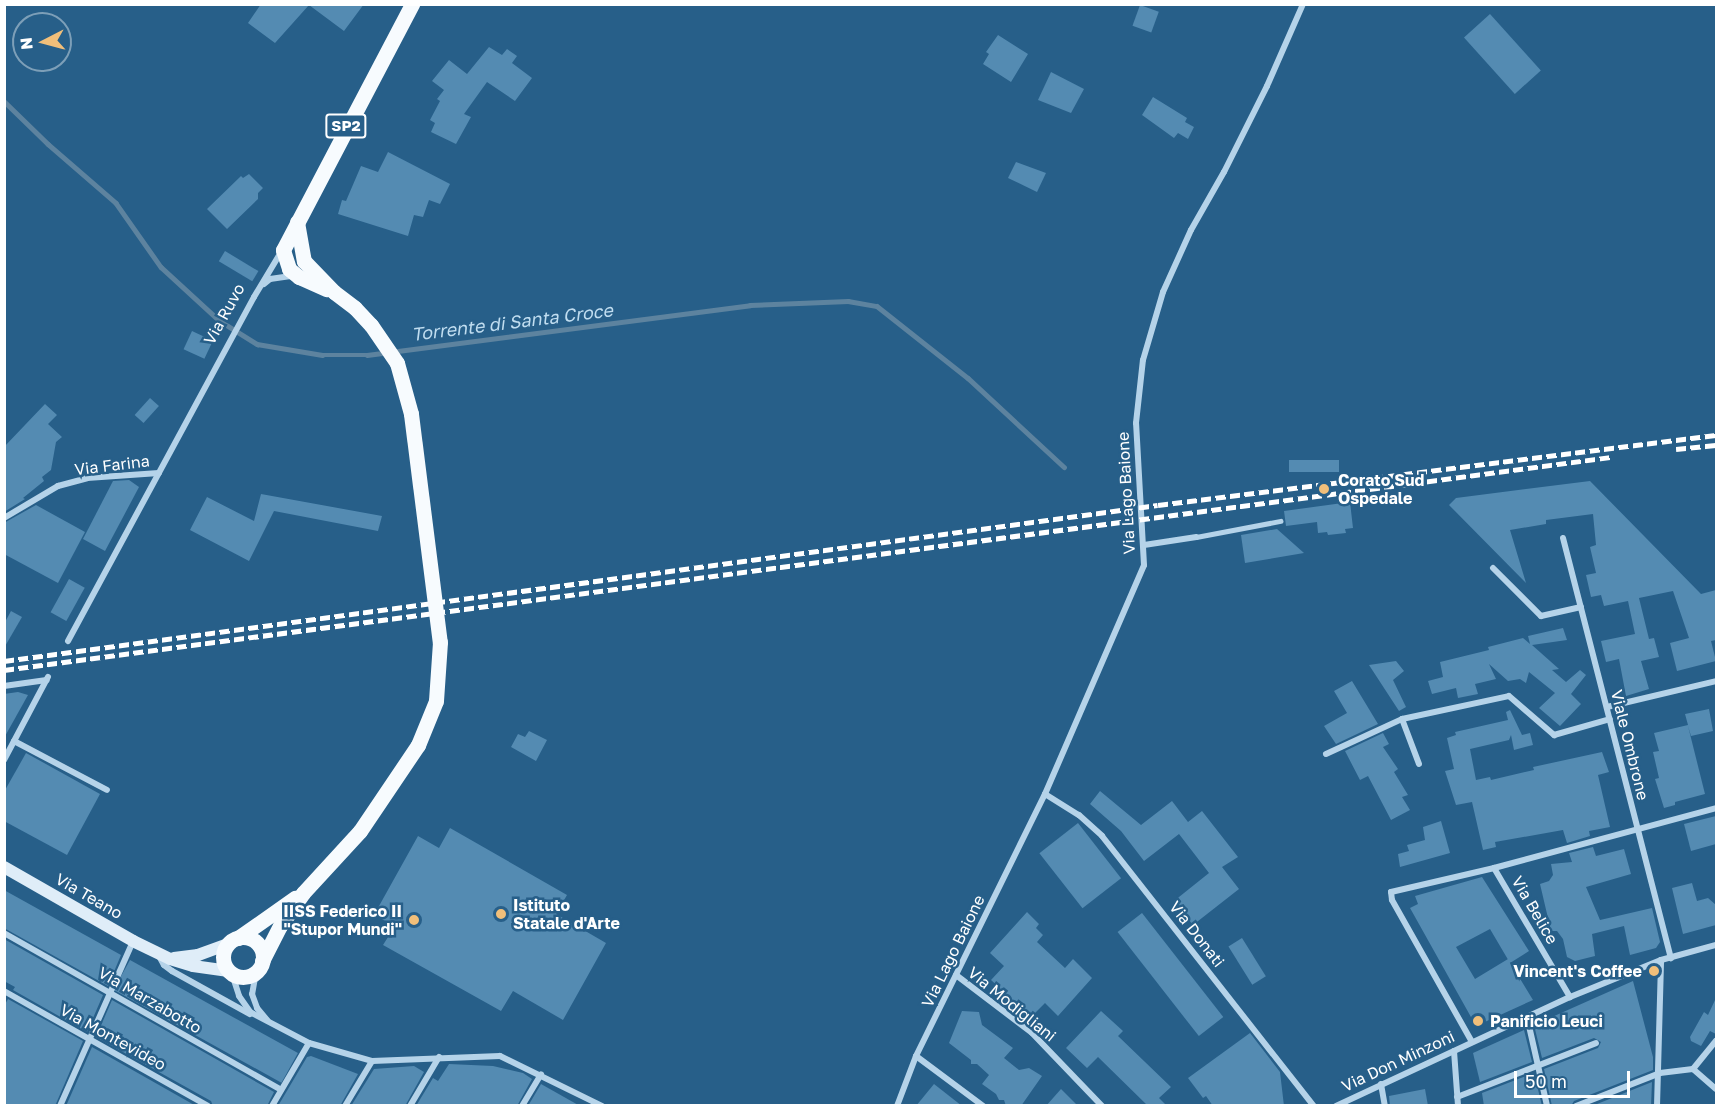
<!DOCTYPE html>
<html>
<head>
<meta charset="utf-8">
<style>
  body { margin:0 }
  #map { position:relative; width:1721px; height:1110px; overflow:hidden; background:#275f89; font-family:"Golos Text",sans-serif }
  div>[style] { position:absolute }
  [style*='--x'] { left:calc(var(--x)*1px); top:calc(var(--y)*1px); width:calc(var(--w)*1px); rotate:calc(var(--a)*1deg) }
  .stream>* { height:4.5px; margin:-2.25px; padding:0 2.25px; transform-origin:2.25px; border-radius:2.25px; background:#5d839f }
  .building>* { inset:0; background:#548bb2; transform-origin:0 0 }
  .pedestrian>* { height:5px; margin:-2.5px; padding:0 2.5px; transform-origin:2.5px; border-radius:2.5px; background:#b5d3e9 }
  .minor>* { height:6px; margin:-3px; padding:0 3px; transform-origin:3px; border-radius:3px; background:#b5d3e9 }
  .secondary>* { height:12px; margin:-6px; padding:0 6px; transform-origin:6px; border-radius:6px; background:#dfedf8 }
  .primary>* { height:15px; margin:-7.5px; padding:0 7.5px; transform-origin:7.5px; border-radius:7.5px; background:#f7fbfe }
  .primary>.ring { margin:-7.5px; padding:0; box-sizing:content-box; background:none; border:15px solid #f7fbfe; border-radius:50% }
  .rail>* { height:4.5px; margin-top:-2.25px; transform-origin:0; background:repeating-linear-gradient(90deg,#fff 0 10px,transparent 0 14.5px) }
  .primary-bridge>* { height:15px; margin:-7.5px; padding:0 7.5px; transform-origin:7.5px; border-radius:7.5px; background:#f7fbfe }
  .dots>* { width:16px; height:16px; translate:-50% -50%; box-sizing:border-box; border:3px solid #275f89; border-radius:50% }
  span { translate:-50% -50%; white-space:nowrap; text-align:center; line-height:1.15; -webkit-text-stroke:5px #275f89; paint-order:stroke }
  .shield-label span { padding:2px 4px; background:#275f89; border:2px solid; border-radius:4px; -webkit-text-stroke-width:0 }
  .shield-label { font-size:15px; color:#fff; font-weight:700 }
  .street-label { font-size:16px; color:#fff }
  .poi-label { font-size:16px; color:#fff; font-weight:700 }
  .left { translate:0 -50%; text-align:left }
  .right { translate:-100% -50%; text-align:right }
  .water-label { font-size:18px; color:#c0ddf0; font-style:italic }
  .frame { position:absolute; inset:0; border:6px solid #fff; pointer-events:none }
  .north { position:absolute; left:12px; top:12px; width:60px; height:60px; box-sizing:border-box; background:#275f89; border:2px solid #7d9fb8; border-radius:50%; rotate:264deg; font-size:16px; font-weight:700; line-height:24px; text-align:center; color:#fff }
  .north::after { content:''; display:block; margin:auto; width:21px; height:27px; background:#f1bf7a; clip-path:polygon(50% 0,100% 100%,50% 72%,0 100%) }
  .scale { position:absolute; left:1514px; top:1071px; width:116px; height:27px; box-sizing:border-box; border:3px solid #fff; border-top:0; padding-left:8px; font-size:18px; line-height:21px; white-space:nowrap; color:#fff; -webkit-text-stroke:4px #275f89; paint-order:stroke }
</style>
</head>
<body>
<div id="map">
  <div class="stream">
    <div style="--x:4;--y:101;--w:62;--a:44.3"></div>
    <div style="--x:48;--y:144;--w:90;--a:40.9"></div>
    <div style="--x:116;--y:203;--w:78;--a:54.9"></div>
    <div style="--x:161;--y:267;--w:80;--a:42.5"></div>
    <div style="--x:220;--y:321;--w:44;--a:31.9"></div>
    <div style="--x:257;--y:344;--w:66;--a:9.6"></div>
    <div style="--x:322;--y:355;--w:45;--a:0"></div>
    <div style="--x:367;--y:355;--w:386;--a:-7.4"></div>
    <div style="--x:750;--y:305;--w:98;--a:-2.3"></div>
    <div style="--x:848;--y:301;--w:29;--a:10"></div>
    <div style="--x:877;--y:306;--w:116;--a:38.4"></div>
    <div style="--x:968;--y:378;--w:131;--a:42.8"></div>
  </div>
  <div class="building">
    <div style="clip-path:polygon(261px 4px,364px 4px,344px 31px,309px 5px,275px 43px,248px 23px)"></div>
    <div style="left:1140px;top:5px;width:20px;height:22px;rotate:20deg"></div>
    <div style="left:1490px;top:14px;width:76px;height:35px;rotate:48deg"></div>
    <div style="clip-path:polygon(998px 35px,1028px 54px,1011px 82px,983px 64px,989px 54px,986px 52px)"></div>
    <div style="clip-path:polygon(489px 47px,502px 55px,507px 49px,517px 56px,512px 63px,532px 78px,515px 101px,487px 82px,464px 114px,471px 117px,456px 144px,431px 132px,435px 123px,430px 120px,440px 101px,437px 99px,444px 90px,432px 81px,449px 60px,467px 74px)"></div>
    <div style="clip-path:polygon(1051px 72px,1084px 89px,1071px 113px,1038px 100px)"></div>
    <div style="clip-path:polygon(1153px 97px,1187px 118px,1185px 122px,1194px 127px,1188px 139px,1178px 133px,1174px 138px,1142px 115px)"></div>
    <div style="clip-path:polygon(388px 152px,450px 184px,440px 204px,429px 200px,423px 217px,414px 215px,408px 236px,338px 214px,342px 200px,346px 201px,361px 166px,378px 172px)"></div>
    <div style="clip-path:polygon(1016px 162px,1046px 173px,1037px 192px,1008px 178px)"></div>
    <div style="clip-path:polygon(249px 174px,263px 188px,258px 193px,258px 199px,227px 229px,207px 209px,241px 176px,243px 178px)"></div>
    <div style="left:225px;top:251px;width:39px;height:12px;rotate:31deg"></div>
    <div style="left:192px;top:331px;width:23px;height:20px;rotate:25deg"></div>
    <div style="left:150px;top:398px;width:12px;height:23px;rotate:42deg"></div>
    <div style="clip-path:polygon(45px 404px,57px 415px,48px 424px,62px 437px,56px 442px,51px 470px,42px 477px,44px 481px,23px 498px,25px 499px,4px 512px,4px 447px)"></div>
    <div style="left:1339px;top:460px;width:12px;height:50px;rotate:90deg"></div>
    <div style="clip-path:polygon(129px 480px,139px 487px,105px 551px,83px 539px,113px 481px)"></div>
    <div style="clip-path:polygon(1590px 481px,1701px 594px,1716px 590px,1716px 640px,1711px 641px,1716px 661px,1677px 671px,1670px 643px,1689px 638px,1673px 591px,1639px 598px,1649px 639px,1654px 638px,1659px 657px,1641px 661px,1649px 689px,1626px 696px,1619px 659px,1606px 662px,1601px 641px,1635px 634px,1628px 601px,1604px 606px,1601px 595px,1591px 597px,1586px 575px,1596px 573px,1590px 547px,1596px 545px,1593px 514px,1546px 520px,1546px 524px,1510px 530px,1526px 583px,1449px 505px,1456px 498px)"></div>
    <div style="clip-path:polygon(261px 494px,382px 516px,378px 531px,274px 511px,249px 561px,190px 530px,207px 497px,254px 521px)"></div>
    <div style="clip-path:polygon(1350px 502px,1353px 528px,1345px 529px,1346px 533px,1328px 535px,1327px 532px,1318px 533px,1317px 522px,1286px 526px,1284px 511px)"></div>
    <div style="clip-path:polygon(36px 505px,85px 532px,58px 583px,4px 554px,4px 523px)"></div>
    <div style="clip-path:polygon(1277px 529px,1304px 553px,1245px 563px,1241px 535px)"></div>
    <div style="left:69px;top:579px;width:18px;height:38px;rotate:29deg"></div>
    <div style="clip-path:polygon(11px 611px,22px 617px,4px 648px,4px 624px)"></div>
    <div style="clip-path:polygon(1563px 628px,1567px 640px,1532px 645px,1559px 669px,1552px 670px,1566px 682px,1580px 670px,1586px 675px,1571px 694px,1581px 704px,1560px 726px,1539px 708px,1555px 693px,1529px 672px,1526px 683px,1520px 679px,1508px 681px,1489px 664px,1496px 679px,1475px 684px,1478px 694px,1458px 698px,1456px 688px,1432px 694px,1428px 681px,1443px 677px,1440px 662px,1489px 650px,1488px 647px,1523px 638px,1530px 644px,1528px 636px)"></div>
    <div style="clip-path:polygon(1396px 661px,1404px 671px,1393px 680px,1406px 707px,1399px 711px,1369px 665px)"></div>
    <div style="clip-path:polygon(1352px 681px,1378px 724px,1336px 744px,1324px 726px,1347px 713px,1334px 691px)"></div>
    <div style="clip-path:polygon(18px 692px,28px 695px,4px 738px,4px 694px)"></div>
    <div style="clip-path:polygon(1709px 709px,1713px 731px,1691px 736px,1688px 726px,1705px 794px,1675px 802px,1675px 805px,1664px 808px,1655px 779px,1659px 778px,1653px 752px,1659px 751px,1654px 733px,1688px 725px,1685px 714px)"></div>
    <div style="clip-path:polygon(1510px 710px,1522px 735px,1530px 733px,1533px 745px,1514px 750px,1511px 735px,1509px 740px,1470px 749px,1476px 780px,1490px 777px,1491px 780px,1534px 770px,1533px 767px,1602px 752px,1609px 772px,1598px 775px,1610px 827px,1589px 831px,1590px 836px,1567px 843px,1563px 830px,1495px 842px,1496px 847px,1483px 850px,1472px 802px,1456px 805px,1445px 771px,1454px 769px,1447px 738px,1456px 735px,1455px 732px,1508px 720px,1506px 712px)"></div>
    <div style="clip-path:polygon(529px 731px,547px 740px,536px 761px,511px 747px,518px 734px,525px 737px)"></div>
    <div style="clip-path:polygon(1383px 733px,1389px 744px,1383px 747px,1398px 769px,1394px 772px,1408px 795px,1402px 797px,1410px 810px,1391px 820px,1368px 776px,1360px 780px,1345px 751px)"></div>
    <div style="clip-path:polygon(26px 753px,100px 794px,67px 855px,4px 821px,4px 792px)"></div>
    <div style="clip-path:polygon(1100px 791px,1141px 825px,1172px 801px,1188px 822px,1202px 811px,1238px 857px,1222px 867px,1239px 889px,1193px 925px,1174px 901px,1209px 873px,1179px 834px,1144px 861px,1121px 831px,1090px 804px)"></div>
    <div style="clip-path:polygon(1716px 816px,1716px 844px,1691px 851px,1684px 824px)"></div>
    <div style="clip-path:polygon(1441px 821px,1450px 853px,1400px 867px,1398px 854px,1409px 851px,1407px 845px,1425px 840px,1423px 827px)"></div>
    <div style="left:1078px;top:823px;width:70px;height:49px;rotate:52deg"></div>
    <div style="clip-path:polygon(450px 828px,567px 895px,556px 914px,606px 943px,563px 1020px,513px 991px,501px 1011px,383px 945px,395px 926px,374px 915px,418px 836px,439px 848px)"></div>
    <div style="clip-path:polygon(1593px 847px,1596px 856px,1624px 849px,1631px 874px,1586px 887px,1600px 920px,1652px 908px,1660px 942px,1656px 948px,1630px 955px,1624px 926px,1592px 934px,1595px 956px,1575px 961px,1567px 957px,1563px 939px,1557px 931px,1551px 931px,1540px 884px,1549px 881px,1553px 875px,1551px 864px,1572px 862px,1569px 853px)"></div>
    <div style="clip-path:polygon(1482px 877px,1529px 951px,1510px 963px,1490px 929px,1456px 947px,1475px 979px,1508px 959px,1533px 1000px,1476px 1026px,1410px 908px,1418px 904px,1415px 896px)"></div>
    <div style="clip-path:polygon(1692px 883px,1697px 901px,1708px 898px,1716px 905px,1716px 925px,1683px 934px,1672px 888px)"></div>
    <div style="clip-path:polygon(4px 890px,121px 955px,108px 986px,4px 928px)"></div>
    <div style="clip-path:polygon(1027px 912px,1039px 924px,1036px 928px,1043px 935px,1037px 942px,1065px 968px,1073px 959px,1092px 978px,1058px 1016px,1045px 1003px,1031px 1017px,991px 980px,1004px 966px,990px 953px)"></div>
    <div style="left:1142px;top:913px;width:132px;height:31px;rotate:52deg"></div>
    <div style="left:1242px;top:938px;width:45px;height:16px;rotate:58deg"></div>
    <div style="clip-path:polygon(4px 939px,103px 995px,87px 1032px,13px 990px,15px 987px,4px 981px)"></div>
    <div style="left:130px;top:960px;width:192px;height:34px;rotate:29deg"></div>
    <div style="clip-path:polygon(1633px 981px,1653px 1057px,1653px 1070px,1574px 1101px,1571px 1106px,1552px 1106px,1544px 1069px,1598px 1048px,1601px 1042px,1594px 1038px,1542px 1058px,1534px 1025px)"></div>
    <div style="clip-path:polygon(1716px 998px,1716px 1034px,1710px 1031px,1701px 1046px,1691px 1041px,1690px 1037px,1704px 1012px,1708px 1015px)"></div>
    <div style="clip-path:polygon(8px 999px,83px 1041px,55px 1106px,4px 1106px,4px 1006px)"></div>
    <div style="clip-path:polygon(112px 1000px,274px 1092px,267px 1106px,213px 1106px,211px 1101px,96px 1037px)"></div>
    <div style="clip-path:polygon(962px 1011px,979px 1012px,982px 1025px,1013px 1048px,1004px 1058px,1019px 1070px,1029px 1068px,1042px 1076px,1021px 1106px,1006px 1106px,1004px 1100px,999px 1100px,996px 1094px,982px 1084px,989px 1075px,977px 1064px,971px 1064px,971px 1060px,949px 1043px)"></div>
    <div style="clip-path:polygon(1101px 1011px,1123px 1031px,1118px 1036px,1171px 1087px,1159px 1098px,1167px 1106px,1148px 1106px,1098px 1057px,1087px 1068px,1066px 1048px)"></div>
    <div style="clip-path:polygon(1524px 1030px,1532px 1062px,1480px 1082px,1473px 1053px)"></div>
    <div style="clip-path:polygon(1250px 1033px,1280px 1072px,1284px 1106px,1213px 1106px,1206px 1096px,1203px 1098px,1188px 1078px)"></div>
    <div style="clip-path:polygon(92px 1047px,196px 1106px,66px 1106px)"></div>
    <div style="clip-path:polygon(311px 1056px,358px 1074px,340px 1106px,278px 1106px,307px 1057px)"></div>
    <div style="clip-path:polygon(449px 1064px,493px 1066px,523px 1073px,532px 1079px,517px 1106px,416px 1106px,433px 1078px,438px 1081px)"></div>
    <div style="clip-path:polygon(414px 1066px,424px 1072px,405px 1106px,351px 1106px,374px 1069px)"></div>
    <div style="clip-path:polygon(1534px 1073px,1542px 1106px,1484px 1106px,1482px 1093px)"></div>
    <div style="clip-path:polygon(1652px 1082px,1651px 1106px,1592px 1106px)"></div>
    <div style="clip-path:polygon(541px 1084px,580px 1106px,528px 1106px)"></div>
    <div style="clip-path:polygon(934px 1084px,962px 1106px,916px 1106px)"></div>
    <div style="clip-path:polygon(1061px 1089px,1078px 1106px,1046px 1106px)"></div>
    <div style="clip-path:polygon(1425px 1089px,1428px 1106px,1390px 1106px,1389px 1096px)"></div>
  </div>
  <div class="pedestrian">
    <div style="--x:1196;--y:537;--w:86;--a:-10.8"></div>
  </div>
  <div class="minor">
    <div style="--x:264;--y:284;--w:8;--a:-40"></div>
    <div style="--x:270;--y:279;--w:21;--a:-8"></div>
    <div style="--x:4;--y:518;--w:63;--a:-30.7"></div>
    <div style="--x:58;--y:486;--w:30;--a:-15"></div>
    <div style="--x:87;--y:478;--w:72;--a:-4"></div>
    <div style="--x:1563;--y:538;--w:434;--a:75.6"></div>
    <div style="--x:1144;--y:545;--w:53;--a:-8.7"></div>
    <div style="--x:1493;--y:568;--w:68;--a:45"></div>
    <div style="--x:1541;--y:616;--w:41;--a:-12.7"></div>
    <div style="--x:68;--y:641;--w:391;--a:-61.6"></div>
    <div style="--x:254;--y:297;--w:52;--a:-59"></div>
    <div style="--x:4;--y:686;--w:43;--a:-7.9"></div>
    <div style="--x:1607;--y:707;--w:112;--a:-13.4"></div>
    <div style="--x:1402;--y:719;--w:48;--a:69.3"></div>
    <div style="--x:14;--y:741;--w:105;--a:27.8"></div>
    <div style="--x:1326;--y:754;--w:84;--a:-24.7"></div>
    <div style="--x:1402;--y:719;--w:109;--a:-12.1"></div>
    <div style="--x:1509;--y:696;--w:60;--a:40.9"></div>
    <div style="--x:1554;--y:735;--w:58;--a:-15.9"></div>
    <div style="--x:4;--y:760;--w:94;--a:-62.1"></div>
    <div style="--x:1045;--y:794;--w:40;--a:32"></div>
    <div style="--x:1079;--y:815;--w:31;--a:42"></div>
    <div style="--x:1102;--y:836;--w:343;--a:51.9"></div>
    <div style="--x:1494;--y:868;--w:150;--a:59.5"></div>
    <div style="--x:4;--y:933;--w:318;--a:29.5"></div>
    <div style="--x:159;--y:956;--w:10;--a:61"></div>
    <div style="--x:164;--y:965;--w:10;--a:37"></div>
    <div style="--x:172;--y:971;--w:89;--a:28.9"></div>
    <div style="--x:256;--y:972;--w:22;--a:100"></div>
    <div style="--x:252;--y:994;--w:15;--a:70"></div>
    <div style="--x:257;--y:1008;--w:16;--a:50"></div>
    <div style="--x:232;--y:974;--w:23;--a:72"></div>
    <div style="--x:239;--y:996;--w:19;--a:55"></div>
    <div style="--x:250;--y:1012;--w:67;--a:27.7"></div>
    <div style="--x:309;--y:1043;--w:66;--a:15.9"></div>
    <div style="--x:372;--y:1061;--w:128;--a:-2.2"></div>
    <div style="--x:500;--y:1056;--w:114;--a:26.1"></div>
    <div style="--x:956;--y:975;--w:96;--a:37.3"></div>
    <div style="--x:1032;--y:1033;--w:101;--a:46.2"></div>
    <div style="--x:4;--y:991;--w:234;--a:29.4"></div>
    <div style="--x:1527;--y:1017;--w:91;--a:77.3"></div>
    <div style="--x:1472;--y:1042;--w:163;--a:-119.4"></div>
    <div style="--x:1392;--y:900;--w:8;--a:-97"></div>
    <div style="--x:1391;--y:892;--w:106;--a:-13.1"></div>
    <div style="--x:1494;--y:868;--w:230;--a:-15.1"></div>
    <div style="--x:1454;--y:1051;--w:55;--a:85.8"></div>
    <div style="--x:916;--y:1056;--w:84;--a:36.7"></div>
    <div style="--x:1693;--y:1069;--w:30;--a:41"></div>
    <div style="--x:1381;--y:1084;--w:22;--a:80"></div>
    <div style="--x:1457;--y:1097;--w:149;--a:-21.2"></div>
    <div style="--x:60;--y:1106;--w:180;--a:-66.1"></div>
    <div style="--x:272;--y:1106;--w:73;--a:-59.6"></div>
    <div style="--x:345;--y:1106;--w:52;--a:-59"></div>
    <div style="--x:410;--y:1106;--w:57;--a:-59.4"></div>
    <div style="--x:522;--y:1106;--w:37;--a:-59"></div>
    <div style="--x:897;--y:1106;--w:53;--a:-69.2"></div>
    <div style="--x:916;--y:1056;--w:292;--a:-63.8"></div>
    <div style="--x:1045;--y:794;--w:249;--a:-66.6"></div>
    <div style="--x:1144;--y:565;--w:142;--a:-93.2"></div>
    <div style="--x:1136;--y:423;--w:63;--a:-83.7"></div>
    <div style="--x:1143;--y:360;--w:71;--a:-73.6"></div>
    <div style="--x:1163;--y:292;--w:68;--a:-65.7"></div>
    <div style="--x:1191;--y:230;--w:67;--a:-60.4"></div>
    <div style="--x:1224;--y:172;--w:96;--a:-63.4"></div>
    <div style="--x:1267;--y:86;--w:90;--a:-66.3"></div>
    <div style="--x:1336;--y:1106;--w:258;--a:-25"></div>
    <div style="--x:1570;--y:997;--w:98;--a:-22.1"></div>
    <div style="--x:1661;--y:960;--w:57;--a:-15.3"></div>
    <div style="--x:1576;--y:1106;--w:90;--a:-21.4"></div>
    <div style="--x:1660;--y:1073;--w:33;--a:-7"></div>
    <div style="--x:1693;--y:1069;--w:36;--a:-51"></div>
    <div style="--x:1657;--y:1106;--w:146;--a:-88.4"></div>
  </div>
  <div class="secondary">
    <div style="--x:4;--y:867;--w:149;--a:29.8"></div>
    <div style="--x:133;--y:941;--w:41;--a:25.9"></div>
    <div style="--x:170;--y:959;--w:24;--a:17"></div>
    <div style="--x:193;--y:966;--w:36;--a:8"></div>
    <div style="--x:174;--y:958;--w:24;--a:-7"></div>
    <div style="--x:198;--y:955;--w:33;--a:-20"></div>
  </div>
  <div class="primary">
    <div style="--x:297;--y:222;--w:40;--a:80"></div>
    <div style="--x:304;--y:261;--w:43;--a:45.9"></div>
    <div style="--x:334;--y:292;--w:26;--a:37"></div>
    <div style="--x:283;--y:250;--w:278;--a:-62.3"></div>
    <div style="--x:283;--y:250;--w:20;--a:72"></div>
    <div style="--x:289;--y:269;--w:13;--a:39"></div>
    <div style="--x:299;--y:277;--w:30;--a:24"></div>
    <div class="ring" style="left:223px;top:937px;width:25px;height:25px"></div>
    <div style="--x:238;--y:938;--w:70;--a:-35.1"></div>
    <div style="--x:262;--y:961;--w:39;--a:-63"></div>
    <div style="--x:280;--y:926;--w:40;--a:-55.1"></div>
    <div style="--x:303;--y:893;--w:84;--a:-47.4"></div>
    <div style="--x:360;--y:831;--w:104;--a:-56"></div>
  </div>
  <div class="rail">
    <div style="--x:1676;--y:449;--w:40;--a:-5.7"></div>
    <div style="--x:4;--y:661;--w:1164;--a:-7.7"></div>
    <div style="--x:1158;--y:505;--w:562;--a:-7.15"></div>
    <div style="--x:4;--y:670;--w:1620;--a:-7.55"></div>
  </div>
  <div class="primary-bridge">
    <div style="--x:355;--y:308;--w:23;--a:47"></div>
    <div style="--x:371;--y:325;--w:46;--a:55.6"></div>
    <div style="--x:397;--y:363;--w:53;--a:74.6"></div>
    <div style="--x:411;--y:414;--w:230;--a:82.8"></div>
    <div style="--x:440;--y:642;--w:59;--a:93.9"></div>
    <div style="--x:436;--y:701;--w:48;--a:112.2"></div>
  </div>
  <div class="dots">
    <div style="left:1324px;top:489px;background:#f1bf7a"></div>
    <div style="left:501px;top:914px;background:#f1bf7a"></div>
    <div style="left:414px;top:920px;background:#f1bf7a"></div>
    <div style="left:1654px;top:971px;background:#f1bf7a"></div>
    <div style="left:1478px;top:1021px;background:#f1bf7a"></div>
  </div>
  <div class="shield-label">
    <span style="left:346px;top:126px">SP2</span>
  </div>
  <div class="street-label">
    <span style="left:224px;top:314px;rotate:-61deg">Via Ruvo</span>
    <span style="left:112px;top:465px;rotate:-7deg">Via Farina</span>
    <span style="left:1126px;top:493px;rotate:-93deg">Via Lago Baione</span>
    <span style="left:1630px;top:745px;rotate:76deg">Viale Ombrone</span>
    <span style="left:89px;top:896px;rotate:30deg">Via Teano</span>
    <span style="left:1535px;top:910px;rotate:60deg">Via Belice</span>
    <span style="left:1197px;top:934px;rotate:52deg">Via Donati</span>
    <span style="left:953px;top:951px;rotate:-64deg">Via Lago Baione</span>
    <span style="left:150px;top:1000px;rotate:30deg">Via Marzabotto</span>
    <span style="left:1012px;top:1004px;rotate:39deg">Via Modigliani</span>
    <span style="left:113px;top:1037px;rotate:29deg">Via Montevideo</span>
    <span style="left:1398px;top:1061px;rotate:-25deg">Via Don Minzoni</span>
  </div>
  <div class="poi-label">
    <span class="left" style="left:1338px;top:489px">Corato Sud<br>Ospedale</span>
    <span class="left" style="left:513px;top:914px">Istituto<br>Statale d'Arte</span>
    <span class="right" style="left:402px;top:920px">IISS Federico II<br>"Stupor Mundi"</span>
    <span class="right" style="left:1642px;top:971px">Vincent's Coffee</span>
    <span class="left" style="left:1490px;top:1021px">Panificio Leuci</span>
  </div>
  <div class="water-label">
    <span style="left:512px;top:322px;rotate:-7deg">Torrente di Santa Croce</span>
  </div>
  <div class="frame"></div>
  <div class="north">N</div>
  <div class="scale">50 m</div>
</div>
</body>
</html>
